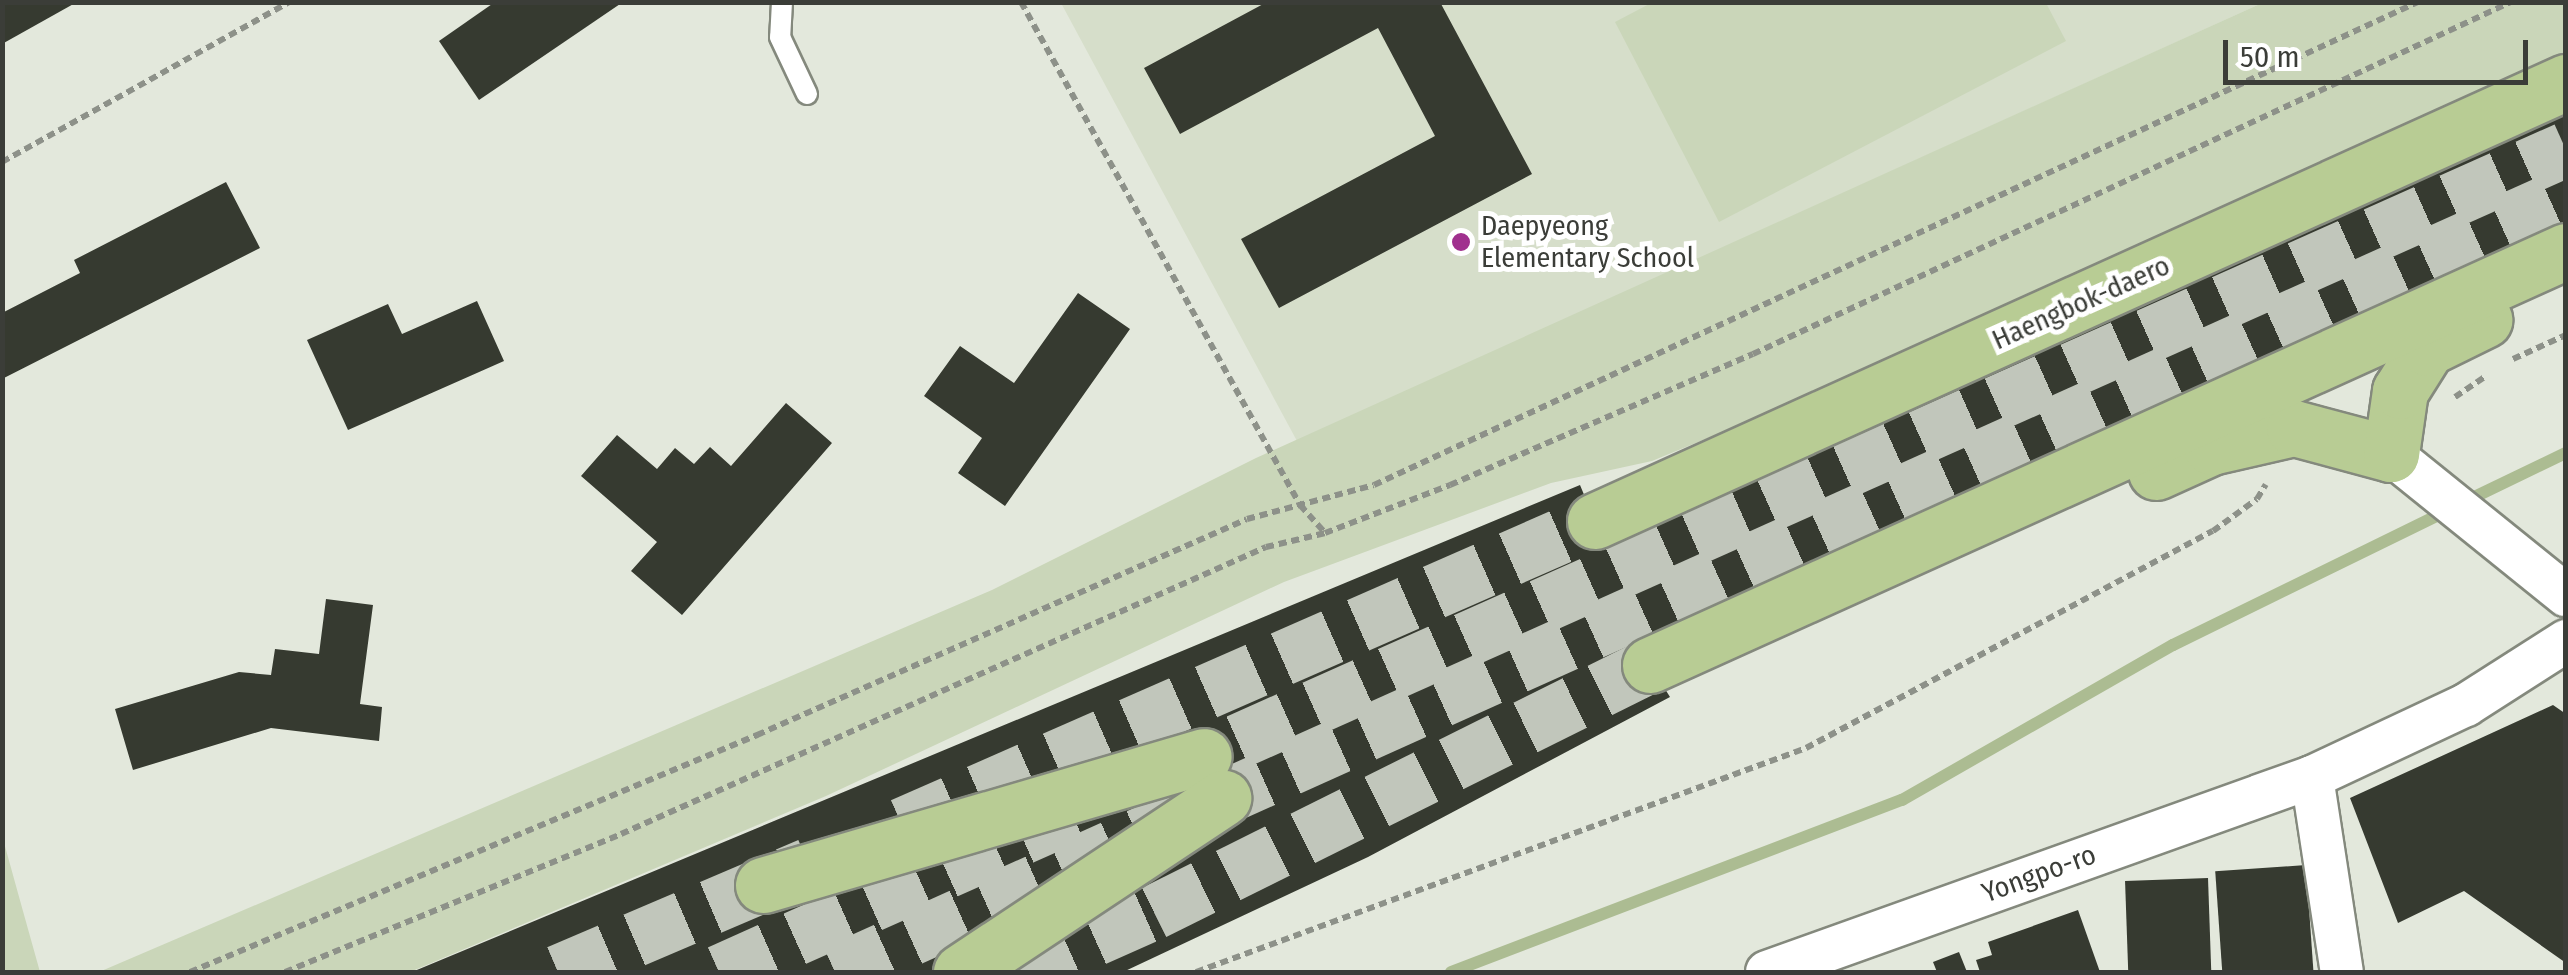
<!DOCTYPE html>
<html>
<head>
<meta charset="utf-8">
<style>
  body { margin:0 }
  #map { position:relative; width:2568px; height:975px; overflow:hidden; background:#e3e8dc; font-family:"Fira Sans Condensed",sans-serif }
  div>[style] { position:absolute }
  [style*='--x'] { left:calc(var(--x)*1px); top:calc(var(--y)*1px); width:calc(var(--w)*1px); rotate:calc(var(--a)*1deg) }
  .built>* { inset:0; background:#d6deca }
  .green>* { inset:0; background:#cad6b9 }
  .stream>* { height:12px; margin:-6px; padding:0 6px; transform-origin:6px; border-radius:6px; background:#acbc92 }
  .building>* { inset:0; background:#363a30; transform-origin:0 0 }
  .trunk-tunnel>* { height:55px; margin-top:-27.5px; transform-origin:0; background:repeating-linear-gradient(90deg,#c1c6bb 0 55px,transparent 0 83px) }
  .path>* { height:6px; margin-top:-3px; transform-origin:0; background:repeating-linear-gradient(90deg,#8d9189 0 8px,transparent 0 13px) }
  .roads { filter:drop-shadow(2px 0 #84897d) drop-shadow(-2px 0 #84897d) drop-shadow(0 2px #84897d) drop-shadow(0 -2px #84897d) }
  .service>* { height:20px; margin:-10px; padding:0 10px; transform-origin:10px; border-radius:10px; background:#fff }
  .minor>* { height:42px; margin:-21px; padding:0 21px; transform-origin:21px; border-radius:21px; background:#fff }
  .trunk>* { height:55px; margin:-27.5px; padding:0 27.5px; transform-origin:27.5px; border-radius:27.5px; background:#b8cc94 }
  .dots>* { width:28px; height:28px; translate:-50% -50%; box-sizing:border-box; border:5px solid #fff; border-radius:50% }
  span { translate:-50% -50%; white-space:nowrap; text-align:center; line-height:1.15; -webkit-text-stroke:10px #fff; paint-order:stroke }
  .poi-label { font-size:28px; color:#3b3d38 }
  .left { translate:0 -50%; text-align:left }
  .street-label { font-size:28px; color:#3b3d38 }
  .frame { position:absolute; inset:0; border:5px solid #3b3d38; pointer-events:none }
  .scale { position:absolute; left:2223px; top:40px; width:305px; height:45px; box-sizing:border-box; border:5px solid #3b3d38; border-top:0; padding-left:12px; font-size:30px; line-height:35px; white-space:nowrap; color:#3b3d38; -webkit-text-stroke:8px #fff; paint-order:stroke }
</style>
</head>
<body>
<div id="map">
  <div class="built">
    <div style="clip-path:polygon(1061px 3px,2262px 3px,1297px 441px)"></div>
  </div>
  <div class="green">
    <div style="clip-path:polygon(1653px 2px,2046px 3px,2066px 41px,1719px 222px,1615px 22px)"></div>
    <div style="clip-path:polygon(2262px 3px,2565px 3px,2565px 55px,1875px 369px,1652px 461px,1551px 483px,1284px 582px,826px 796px,410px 972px,99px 972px,992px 590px,1256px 458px)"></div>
    <div style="clip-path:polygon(3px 839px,21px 904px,40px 972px,3px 972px)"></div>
  </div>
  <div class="stream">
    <div style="--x:2464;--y:502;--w:113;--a:-25.7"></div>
    <div style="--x:1451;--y:972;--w:483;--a:-20.9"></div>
    <div style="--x:1902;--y:800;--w:312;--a:-29.8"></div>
    <div style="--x:2173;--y:645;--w:304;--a:-26.1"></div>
  </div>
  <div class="building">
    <div style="clip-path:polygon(2px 2px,77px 2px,2px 44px)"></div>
    <div style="clip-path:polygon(495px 2px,623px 2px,479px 100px,439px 41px)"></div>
    <div style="clip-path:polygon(1267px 2px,1440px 2px,1532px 174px,1279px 308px,1241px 239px,1435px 136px,1378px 28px,1180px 134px,1144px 68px)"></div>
    <div style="clip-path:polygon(2566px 110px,2566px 228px,1650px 665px,1670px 697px,1368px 857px,1123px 972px,412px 972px,1580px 485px,1595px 521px)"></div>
    <div style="clip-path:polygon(226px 182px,260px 248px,2px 379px,2px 313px,80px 273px,74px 260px)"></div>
    <div style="clip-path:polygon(1078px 293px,1130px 329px,1005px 506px,958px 473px,982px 438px,924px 396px,960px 346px,1014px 383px)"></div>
    <div style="clip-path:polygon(477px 301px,504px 361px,348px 430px,307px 340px,388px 304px,402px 334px)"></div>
    <div style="clip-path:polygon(786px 403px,832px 443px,682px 615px,631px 571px,657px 542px,581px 476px,617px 435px,657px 469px,675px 448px,694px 464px,710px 447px,731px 466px)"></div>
    <div style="clip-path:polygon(326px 599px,373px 605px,360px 704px,382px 707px,379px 741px,271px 728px,133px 770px,115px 709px,239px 672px,271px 675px,275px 649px,319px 654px)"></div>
    <div style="clip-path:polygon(2553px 705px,2566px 714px,2566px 963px,2464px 891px,2398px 923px,2350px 798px)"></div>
    <div style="left:2306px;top:865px;width:107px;height:91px;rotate:86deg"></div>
    <div style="left:2208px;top:878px;width:94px;height:83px;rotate:88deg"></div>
    <div style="clip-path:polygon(2078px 910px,2100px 972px,1980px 972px,1976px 960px,1992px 955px,1988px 942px)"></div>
    <div style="clip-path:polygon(1959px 952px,1967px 972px,1937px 972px,1933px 962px)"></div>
  </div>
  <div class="trunk-tunnel">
    <div style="--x:1162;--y:775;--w:1537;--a:-24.03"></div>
    <div style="--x:902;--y:825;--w:757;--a:-23.69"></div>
    <div style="--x:558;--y:972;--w:273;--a:-23.1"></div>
    <div style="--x:719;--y:972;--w:404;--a:-24"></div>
    <div style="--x:835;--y:972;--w:1898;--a:-24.2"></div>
    <div style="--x:1019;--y:972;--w:148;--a:-24"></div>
    <div style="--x:1154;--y:912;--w:554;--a:-26.47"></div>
  </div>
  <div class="path">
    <div style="--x:1021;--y:2;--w:575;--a:60.98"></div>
    <div style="--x:1300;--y:505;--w:38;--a:48"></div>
    <div style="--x:2;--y:162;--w:329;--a:-29.1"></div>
    <div style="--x:2513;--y:359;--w:58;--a:-24.4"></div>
    <div style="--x:2455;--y:397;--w:37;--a:-34"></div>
    <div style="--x:190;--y:972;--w:615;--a:-22.68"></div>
    <div style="--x:757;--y:735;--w:535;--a:-23.79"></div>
    <div style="--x:1247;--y:519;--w:131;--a:-15"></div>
    <div style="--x:1374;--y:485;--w:1150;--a:-24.83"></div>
    <div style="--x:285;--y:972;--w:363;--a:-22.3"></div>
    <div style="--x:621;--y:834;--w:706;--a:-23.99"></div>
    <div style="--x:1266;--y:547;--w:61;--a:-13.3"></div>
    <div style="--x:1325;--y:533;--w:134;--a:-21"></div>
    <div style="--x:1450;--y:485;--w:330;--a:-23.4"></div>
    <div style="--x:1753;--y:354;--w:836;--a:-24.91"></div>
    <div style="--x:1196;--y:972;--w:650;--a:-20.16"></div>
    <div style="--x:1806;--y:748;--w:461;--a:-28.1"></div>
    <div style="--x:2213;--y:531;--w:54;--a:-36"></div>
    <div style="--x:2257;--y:499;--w:17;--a:-59"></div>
  </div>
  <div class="roads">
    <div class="service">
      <div style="--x:782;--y:2;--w:35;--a:93"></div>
      <div style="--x:780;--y:37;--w:63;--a:64.7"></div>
    </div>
    <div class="minor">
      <div style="--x:2391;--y:454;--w:225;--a:38.9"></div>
      <div style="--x:2312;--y:777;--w:197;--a:81.3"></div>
      <div style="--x:1767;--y:972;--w:579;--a:-19.69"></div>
      <div style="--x:2312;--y:777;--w:170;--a:-25.1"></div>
      <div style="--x:2466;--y:705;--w:119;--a:-32.6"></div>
    </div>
    <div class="trunk">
      <div style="--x:2156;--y:472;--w:60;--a:-24.4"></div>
      <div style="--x:2211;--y:447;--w:85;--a:-12.9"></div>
      <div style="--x:2294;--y:428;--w:100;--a:15"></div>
      <div style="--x:2391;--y:454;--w:64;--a:-81.9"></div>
      <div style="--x:2400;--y:391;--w:51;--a:-57.9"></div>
      <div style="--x:2427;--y:348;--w:64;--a:-26.2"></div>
      <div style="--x:1595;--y:521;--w:1066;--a:-24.33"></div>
      <div style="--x:1650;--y:665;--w:1005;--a:-24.32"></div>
      <div style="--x:763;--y:885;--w:459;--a:-16.3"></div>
      <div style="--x:961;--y:972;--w:315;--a:-33.6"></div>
    </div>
  </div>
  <div class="dots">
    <div style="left:1461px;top:242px;background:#a0308e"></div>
  </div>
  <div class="poi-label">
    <span class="left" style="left:1481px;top:242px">Daepyeong<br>Elementary School</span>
  </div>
  <div class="street-label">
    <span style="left:2081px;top:303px;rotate:-24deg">Haengbok-daero</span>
    <span style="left:2039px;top:874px;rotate:-20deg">Yongpo-ro</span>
  </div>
  <div class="frame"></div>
  <div class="scale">50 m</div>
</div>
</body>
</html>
